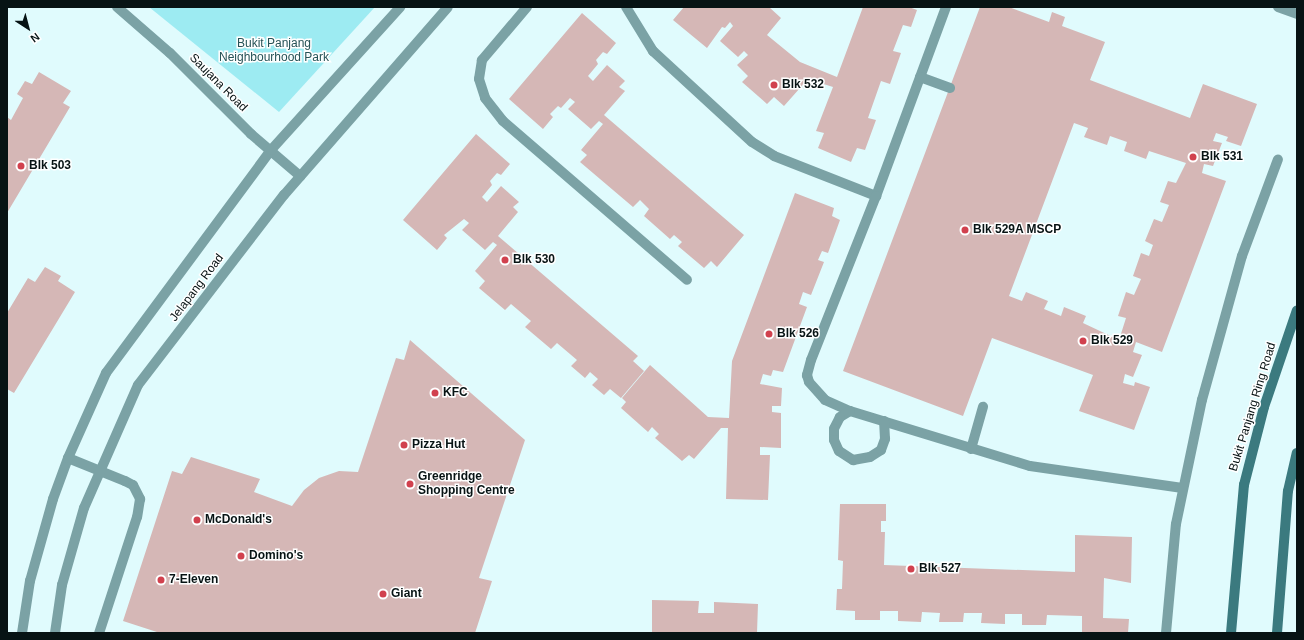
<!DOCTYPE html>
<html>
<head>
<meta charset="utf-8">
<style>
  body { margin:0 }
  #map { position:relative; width:1304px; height:640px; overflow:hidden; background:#e0fbfd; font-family:Arial,sans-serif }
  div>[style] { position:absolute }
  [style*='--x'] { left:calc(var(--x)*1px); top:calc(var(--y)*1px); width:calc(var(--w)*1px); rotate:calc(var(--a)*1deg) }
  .green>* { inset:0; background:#9debf2 }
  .building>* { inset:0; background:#d5b7b6 }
  .service>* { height:10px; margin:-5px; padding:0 5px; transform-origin:5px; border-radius:5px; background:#7ba2a5 }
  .tertiary>* { height:10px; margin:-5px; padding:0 5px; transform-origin:5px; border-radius:5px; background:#7ba2a5 }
  .secondary>* { height:10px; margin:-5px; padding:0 5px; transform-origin:5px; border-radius:5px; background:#3b7a7f }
  .dots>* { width:11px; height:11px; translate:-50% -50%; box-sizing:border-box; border:2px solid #fff; border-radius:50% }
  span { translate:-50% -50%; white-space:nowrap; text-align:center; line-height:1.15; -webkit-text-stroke:3px #fff; paint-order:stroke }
  .park-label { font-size:12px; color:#265357 }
  .street-label { font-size:12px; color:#071314 }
  .poi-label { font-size:12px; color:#071314; font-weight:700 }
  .left { translate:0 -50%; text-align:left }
  .frame { position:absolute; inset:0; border:8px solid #071314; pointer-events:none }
  .north { position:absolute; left:8px; top:8px; width:40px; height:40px; -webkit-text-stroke:3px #fff; paint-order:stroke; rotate:144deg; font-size:11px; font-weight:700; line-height:16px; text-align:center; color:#071314 }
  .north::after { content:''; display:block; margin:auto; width:14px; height:18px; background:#071314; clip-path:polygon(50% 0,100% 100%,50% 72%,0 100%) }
</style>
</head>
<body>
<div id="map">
  <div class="green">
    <div style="clip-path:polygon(149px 7px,375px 7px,279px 112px)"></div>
  </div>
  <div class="building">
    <div style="clip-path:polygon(684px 7px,769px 7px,781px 18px,767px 35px,800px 62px,837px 77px,863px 7px,909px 7px,917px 10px,911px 27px,903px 25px,893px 51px,901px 53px,890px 84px,881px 81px,868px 118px,876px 120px,865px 150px,857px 148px,851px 162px,818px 148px,824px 133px,816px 131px,833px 87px,808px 79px,784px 106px,774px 97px,767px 104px,742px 82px,748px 76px,737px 65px,748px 55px,744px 51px,738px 57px,720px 41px,733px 26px,730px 22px,725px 28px,722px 27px,707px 48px,673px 20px)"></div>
    <div style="clip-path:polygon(evenodd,980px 7px,1009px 7px,1049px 22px,1052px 12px,1065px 17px,1062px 26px,1105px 42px,1090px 80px,1190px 118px,1203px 84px,1257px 104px,1241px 146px,1226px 141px,1228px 137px,1216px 133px,1213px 141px,1222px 143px,1213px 166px,1204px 164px,1202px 173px,1226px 181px,1162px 352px,1136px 342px,1133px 352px,1142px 355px,1133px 377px,1125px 374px,1123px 383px,1134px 386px,1135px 382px,1150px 387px,1134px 430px,1079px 411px,1093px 375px,992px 338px,963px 416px,843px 371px,980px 7px,1074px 123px,1088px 128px,1084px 137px,1107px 145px,1110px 136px,1127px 142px,1124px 151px,1146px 159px,1149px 151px,1186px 163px,1176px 183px,1168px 181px,1160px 202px,1169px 205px,1162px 222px,1154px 219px,1145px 241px,1153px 245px,1149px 256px,1141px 253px,1133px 276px,1141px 279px,1134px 295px,1126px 292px,1118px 316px,1126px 318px,1119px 340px,1083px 323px,1086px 316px,1064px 307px,1061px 316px,1044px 309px,1048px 301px,1026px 292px,1022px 301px,1009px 296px,1074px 123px)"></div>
    <div style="clip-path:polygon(582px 13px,616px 43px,607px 54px,603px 52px,596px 60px,598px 64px,588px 76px,593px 81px,607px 65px,625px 81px,619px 87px,625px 91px,604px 115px,744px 235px,717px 267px,711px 261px,704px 268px,678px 246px,682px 242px,674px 235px,670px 239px,644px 216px,649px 209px,640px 200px,633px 207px,580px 162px,587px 155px,581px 150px,603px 124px,599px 121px,591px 129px,568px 109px,575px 102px,570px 98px,561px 108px,558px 106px,550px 114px,553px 117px,543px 129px,509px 99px)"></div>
    <div style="clip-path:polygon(39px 72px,71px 91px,63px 103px,70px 107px,7px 213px,7px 117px,11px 120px,23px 98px,17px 94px,25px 81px,32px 84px)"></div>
    <div style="clip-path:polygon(476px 134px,510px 164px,501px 175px,497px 173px,490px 181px,492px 185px,482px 197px,487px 202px,501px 186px,519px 202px,513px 207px,518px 212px,498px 236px,638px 356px,633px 361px,644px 371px,621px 398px,610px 389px,604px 395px,592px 385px,598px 379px,590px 372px,585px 378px,571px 366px,577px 360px,557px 343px,551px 349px,525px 327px,531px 321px,511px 304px,505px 310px,479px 288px,485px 281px,475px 271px,497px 245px,493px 242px,485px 250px,462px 230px,469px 223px,464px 219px,444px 235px,447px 238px,437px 250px,403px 220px)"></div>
    <div style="clip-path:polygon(795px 193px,834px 208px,832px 216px,840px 220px,828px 253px,822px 251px,818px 260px,824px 262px,811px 295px,803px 292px,799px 304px,807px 307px,783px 372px,773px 370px,771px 376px,763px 374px,760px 384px,782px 388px,781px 406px,772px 406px,772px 412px,781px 413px,781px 448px,760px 447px,760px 455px,770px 455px,768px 500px,726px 499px,728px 428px,721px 428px,694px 459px,689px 455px,682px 461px,655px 438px,659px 434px,652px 427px,648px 432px,621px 408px,626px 402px,622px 398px,650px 365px,708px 417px,729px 418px,732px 361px)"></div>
    <div style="clip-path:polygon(45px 267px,61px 276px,58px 281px,75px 292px,14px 393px,7px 389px,7px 313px,28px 278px,35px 282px)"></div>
    <div style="clip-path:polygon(410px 340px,525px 440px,479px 578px,492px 581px,475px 633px,160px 633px,123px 621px,172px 471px,182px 474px,191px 457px,260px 479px,254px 492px,292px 506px,304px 490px,319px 478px,339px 471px,358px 472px,396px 358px,404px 360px)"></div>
    <div style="clip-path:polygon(840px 504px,886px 504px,886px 521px,881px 521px,881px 532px,885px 532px,884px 565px,1075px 572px,1075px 535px,1132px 537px,1131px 583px,1104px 578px,1103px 618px,1129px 619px,1128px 633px,1082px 633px,1082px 616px,1047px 615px,1046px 625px,1022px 625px,1022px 614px,1005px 614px,1005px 624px,981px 623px,982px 613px,964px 613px,963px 622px,939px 622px,940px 613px,922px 612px,921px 622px,898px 621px,898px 611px,880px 611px,880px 620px,855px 620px,855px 611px,836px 610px,837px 589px,842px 589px,843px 561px,838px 560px)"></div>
    <div style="clip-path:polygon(652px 600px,699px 601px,698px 613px,714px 613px,714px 602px,758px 604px,757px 633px,652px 633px)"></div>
  </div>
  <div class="service">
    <div style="--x:527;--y:7;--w:70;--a:130.3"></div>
    <div style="--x:482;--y:60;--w:19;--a:99"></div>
    <div style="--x:479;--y:79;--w:20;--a:72"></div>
    <div style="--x:485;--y:98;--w:29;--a:52"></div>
    <div style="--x:503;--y:121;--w:243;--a:40.8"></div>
    <div style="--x:626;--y:7;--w:52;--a:58.5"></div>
    <div style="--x:653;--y:51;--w:134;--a:42.6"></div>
    <div style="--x:752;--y:142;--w:26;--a:32"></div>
    <div style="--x:774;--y:156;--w:110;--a:21.4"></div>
    <div style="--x:946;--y:7;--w:202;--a:110.3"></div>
    <div style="--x:876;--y:196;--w:176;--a:111.6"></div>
    <div style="--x:811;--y:360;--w:16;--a:105"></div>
    <div style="--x:807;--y:375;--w:7;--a:74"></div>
    <div style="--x:809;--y:382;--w:24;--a:48"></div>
    <div style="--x:825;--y:400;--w:27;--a:24"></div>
    <div style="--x:850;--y:411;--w:188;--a:17"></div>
    <div style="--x:1030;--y:466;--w:154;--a:8.2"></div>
    <div style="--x:920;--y:77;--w:32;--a:20"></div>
    <div style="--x:850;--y:411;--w:12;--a:149"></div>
    <div style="--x:840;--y:417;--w:13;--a:117"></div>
    <div style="--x:834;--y:429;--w:11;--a:90"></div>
    <div style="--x:834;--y:440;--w:12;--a:66"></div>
    <div style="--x:839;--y:451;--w:17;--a:33"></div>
    <div style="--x:853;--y:460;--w:17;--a:-10"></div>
    <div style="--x:870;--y:457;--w:13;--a:-32"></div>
    <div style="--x:881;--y:450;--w:12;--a:-70"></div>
    <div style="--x:885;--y:439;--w:18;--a:-93"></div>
    <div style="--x:971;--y:449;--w:44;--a:-74.1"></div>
    <div style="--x:68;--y:458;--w:61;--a:22"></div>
    <div style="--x:125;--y:481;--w:9;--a:27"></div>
    <div style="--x:133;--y:485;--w:16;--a:63"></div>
    <div style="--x:140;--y:499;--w:18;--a:99"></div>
    <div style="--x:137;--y:517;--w:122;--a:108.1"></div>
    <div style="--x:1166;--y:633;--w:109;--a:-84.8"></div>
    <div style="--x:1176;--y:524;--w:127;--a:-78.2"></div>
    <div style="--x:1202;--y:400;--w:149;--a:-74.5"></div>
    <div style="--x:1242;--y:256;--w:103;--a:-69.6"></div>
  </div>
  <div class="tertiary">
    <div style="--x:117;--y:7;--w:70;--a:41"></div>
    <div style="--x:170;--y:53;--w:115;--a:45"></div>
    <div style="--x:251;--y:134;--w:65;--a:40.6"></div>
    <div style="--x:1278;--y:7;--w:20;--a:20"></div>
    <div style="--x:22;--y:633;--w:53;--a:-81.3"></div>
    <div style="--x:30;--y:581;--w:85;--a:-74.3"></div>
    <div style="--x:53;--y:499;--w:44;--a:-69.9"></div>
    <div style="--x:68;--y:458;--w:93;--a:-65.9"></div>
    <div style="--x:106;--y:373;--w:277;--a:-53.5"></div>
    <div style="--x:271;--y:150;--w:193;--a:-47.9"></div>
    <div style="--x:55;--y:633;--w:49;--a:-81.7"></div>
    <div style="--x:62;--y:585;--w:80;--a:-74.1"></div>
    <div style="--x:84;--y:508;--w:134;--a:-66.3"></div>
    <div style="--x:138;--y:385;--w:240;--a:-52.5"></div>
    <div style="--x:284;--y:195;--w:249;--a:-48.9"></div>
  </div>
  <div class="secondary">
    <div style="--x:1231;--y:633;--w:149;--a:-85"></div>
    <div style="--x:1244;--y:485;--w:81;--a:-75.6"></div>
    <div style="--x:1264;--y:407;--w:102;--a:-71.2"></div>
    <div style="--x:1277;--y:633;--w:142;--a:-85.6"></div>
    <div style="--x:1288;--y:491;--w:39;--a:-77"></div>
  </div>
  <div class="dots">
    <div style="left:774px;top:85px;background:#d1414e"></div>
    <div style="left:1193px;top:157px;background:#d1414e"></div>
    <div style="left:21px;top:166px;background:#d1414e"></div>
    <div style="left:965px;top:230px;background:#d1414e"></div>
    <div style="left:505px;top:260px;background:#d1414e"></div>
    <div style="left:769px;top:334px;background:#d1414e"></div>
    <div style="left:1083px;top:341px;background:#d1414e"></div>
    <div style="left:435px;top:393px;background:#d1414e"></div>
    <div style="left:404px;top:445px;background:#d1414e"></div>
    <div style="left:410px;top:484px;background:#d1414e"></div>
    <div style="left:197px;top:520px;background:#d1414e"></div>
    <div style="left:241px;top:556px;background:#d1414e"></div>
    <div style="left:911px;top:569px;background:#d1414e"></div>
    <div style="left:161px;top:580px;background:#d1414e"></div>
    <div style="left:383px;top:594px;background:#d1414e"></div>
  </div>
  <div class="park-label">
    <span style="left:274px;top:51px">Bukit Panjang<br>Neighbourhood Park</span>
  </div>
  <div class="street-label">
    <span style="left:218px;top:83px;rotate:45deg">Saujana Road</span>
    <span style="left:197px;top:288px;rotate:-53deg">Jelapang Road</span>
    <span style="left:1253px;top:407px;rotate:-73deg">Bukit Panjang Ring Road</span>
  </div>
  <div class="poi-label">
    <span class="left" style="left:782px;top:85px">Blk 532</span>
    <span class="left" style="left:1201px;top:157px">Blk 531</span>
    <span class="left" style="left:29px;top:166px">Blk 503</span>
    <span class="left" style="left:973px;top:230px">Blk 529A MSCP</span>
    <span class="left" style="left:513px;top:260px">Blk 530</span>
    <span class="left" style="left:777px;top:334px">Blk 526</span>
    <span class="left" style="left:1091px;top:341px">Blk 529</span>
    <span class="left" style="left:443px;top:393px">KFC</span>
    <span class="left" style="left:412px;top:445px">Pizza Hut</span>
    <span class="left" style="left:418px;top:484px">Greenridge<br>Shopping Centre</span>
    <span class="left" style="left:205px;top:520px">McDonald's</span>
    <span class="left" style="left:249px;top:556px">Domino's</span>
    <span class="left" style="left:919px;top:569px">Blk 527</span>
    <span class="left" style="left:169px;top:580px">7-Eleven</span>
    <span class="left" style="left:391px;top:594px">Giant</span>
  </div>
  <div class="frame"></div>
  <div class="north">N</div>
</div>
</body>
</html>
